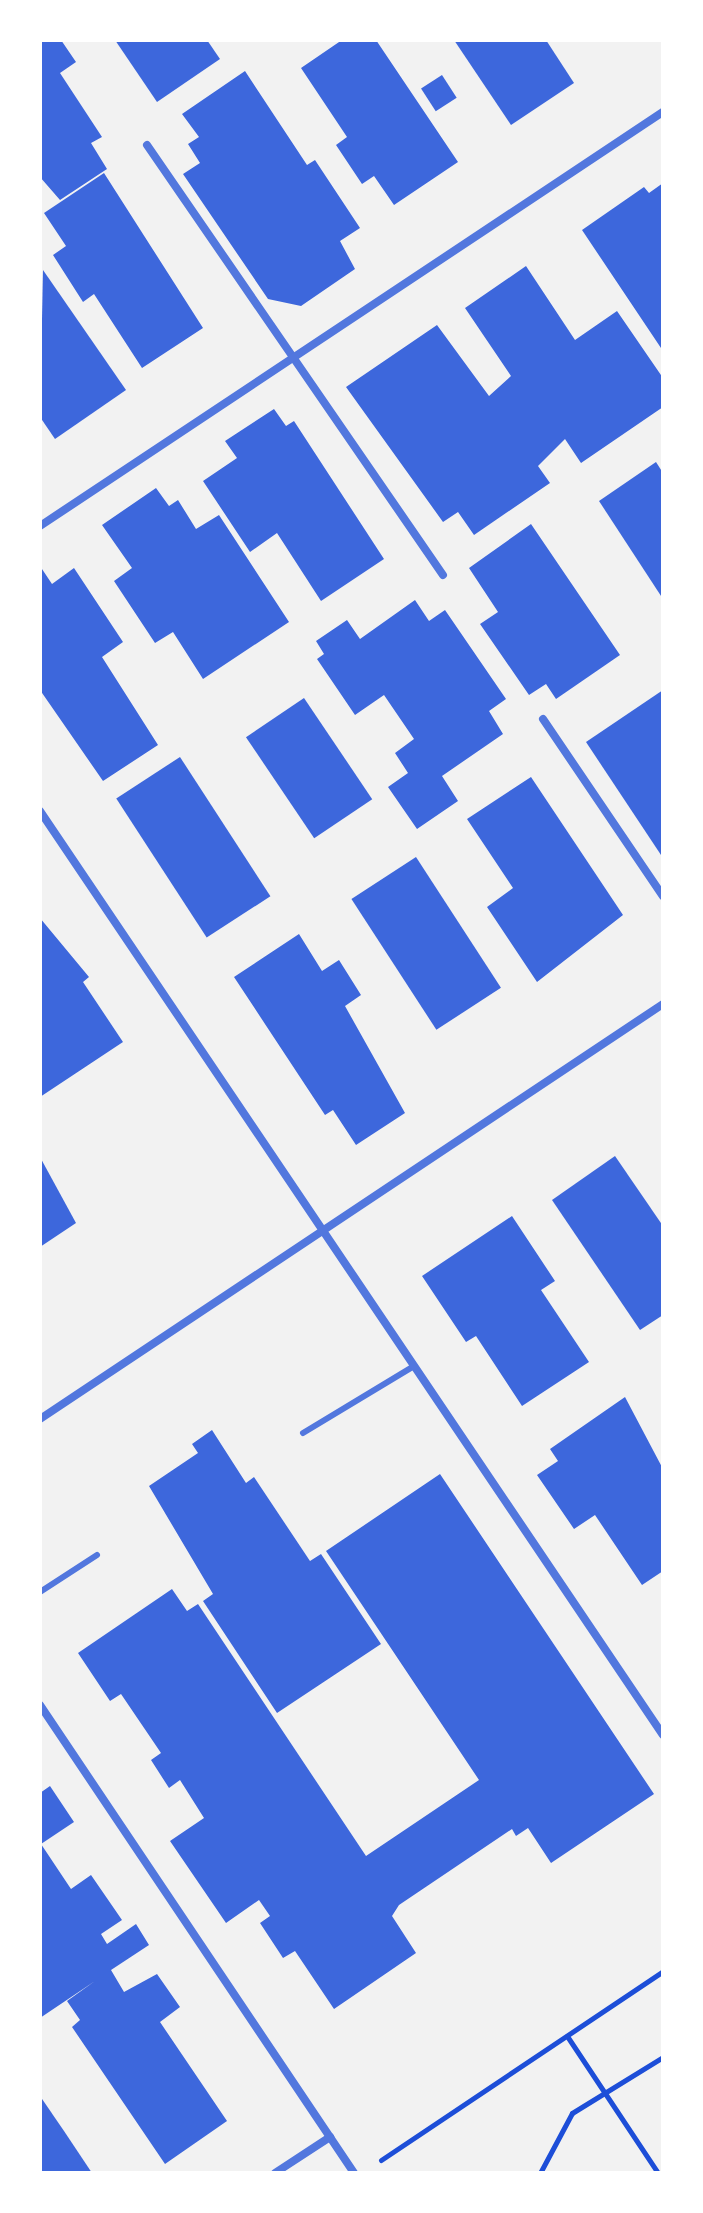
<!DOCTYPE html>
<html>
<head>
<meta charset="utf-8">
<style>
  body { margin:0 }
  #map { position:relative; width:703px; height:2213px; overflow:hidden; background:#f2f2f2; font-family:Overpass,sans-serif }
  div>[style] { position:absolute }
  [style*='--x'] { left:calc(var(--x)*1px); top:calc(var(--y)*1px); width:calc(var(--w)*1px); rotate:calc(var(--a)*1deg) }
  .building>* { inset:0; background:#3d67dc; transform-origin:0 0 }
  .path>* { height:5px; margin:-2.5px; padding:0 2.5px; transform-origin:2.5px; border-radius:2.5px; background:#1d4ed8 }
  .service>* { height:6px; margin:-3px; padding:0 3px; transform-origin:3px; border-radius:3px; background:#5277de }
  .minor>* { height:8px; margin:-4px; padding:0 4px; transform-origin:4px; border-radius:4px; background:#5277de }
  span { translate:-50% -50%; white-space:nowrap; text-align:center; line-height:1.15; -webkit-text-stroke:6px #fff; paint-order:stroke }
  .frame { position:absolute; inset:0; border:42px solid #fff; pointer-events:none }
</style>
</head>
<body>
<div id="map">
  <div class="building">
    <div style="clip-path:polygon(61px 40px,76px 62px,60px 73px,102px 137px,91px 143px,107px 169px,60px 200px,40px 177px,40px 42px)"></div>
    <div style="clip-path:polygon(115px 40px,207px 40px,220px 59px,157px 102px)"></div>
    <div style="clip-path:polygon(342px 40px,376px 40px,458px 162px,394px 205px,374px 176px,362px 184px,336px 145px,347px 137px,301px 68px)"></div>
    <div style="clip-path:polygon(454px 40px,546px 40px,574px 83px,511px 125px)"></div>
    <div style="clip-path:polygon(245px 71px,307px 165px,315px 160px,360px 228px,340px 241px,355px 269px,301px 306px,268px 299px,183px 174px,200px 163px,188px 144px,199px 137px,182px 114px)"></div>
    <div style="left:442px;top:75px;width:27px;height:25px;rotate:57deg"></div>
    <div style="clip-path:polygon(104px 173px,203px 328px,142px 368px,94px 294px,83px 302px,53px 255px,66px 246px,44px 213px)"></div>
    <div style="clip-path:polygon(663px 183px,663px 351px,582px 230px,644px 187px,649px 193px)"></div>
    <div style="clip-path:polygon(526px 266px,575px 340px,617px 311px,663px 378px,663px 407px,581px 463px,565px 439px,538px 466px,550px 483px,474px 535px,458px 512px,443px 522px,346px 387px,437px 325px,489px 396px,511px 376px,465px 308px)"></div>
    <div style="clip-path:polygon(43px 270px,126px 390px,55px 439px,40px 417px)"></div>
    <div style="clip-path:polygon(274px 409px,286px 426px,294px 421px,384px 559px,321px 601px,277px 533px,250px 552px,203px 481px,237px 458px,225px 441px)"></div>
    <div style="clip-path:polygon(656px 462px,663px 473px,663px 599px,599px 501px)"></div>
    <div style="clip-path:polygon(156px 488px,169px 506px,178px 500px,196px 529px,219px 515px,289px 622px,203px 679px,173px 632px,155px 643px,114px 581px,132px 568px,102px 525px)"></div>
    <div style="clip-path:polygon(531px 524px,620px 655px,556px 699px,546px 684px,529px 695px,480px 624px,498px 612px,469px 568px)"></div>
    <div style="clip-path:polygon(40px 566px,52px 584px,74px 568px,123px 642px,102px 657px,158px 745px,103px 781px,40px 690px)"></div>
    <div style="clip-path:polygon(415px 600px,429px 621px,445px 610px,506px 699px,489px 711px,503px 734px,442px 776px,458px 801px,417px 829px,388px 787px,408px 773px,395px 753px,414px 739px,384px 695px,355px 715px,317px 659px,324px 654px,316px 641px,347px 620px,360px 639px)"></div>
    <div style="clip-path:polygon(663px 690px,663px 858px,586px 742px)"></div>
    <div style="left:304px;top:698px;width:122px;height:70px;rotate:56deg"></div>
    <div style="left:180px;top:757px;width:166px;height:76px;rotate:57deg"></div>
    <div style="clip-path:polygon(531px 777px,623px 915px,537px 982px,487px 907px,513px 888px,467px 819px)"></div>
    <div style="left:416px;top:857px;width:156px;height:77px;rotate:57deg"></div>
    <div style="clip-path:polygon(40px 918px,89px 977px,83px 982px,123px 1042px,40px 1097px)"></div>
    <div style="clip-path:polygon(299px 934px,322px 971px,339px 960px,361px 995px,345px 1006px,405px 1113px,356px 1145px,333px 1110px,325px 1115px,234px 977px)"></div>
    <div style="clip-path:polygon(615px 1156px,663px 1226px,663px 1315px,640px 1330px,552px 1200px)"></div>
    <div style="clip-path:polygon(40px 1157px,76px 1223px,40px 1247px)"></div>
    <div style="clip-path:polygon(512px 1216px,555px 1281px,541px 1290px,589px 1362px,522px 1406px,476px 1336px,466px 1342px,422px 1276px)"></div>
    <div style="clip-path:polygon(625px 1397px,663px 1469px,663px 1571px,642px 1585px,595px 1515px,574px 1529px,537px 1475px,558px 1461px,550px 1449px)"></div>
    <div style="clip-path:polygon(212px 1430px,246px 1483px,254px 1477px,310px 1561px,321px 1554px,381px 1644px,277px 1713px,203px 1601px,213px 1594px,149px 1486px,198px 1453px,192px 1444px)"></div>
    <div style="clip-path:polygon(440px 1474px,654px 1794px,551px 1863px,528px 1828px,516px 1836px,512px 1829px,399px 1905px,392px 1916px,416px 1953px,334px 2009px,295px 1951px,283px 1958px,260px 1923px,270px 1916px,259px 1900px,226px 1923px,170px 1841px,204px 1818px,180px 1780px,169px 1788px,151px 1760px,161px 1753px,121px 1694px,110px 1701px,78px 1653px,172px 1589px,187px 1611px,198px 1604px,366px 1856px,479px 1780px,326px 1551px)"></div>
    <div style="clip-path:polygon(50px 1786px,74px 1822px,41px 1844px,71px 1889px,91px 1875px,122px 1920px,101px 1934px,107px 1944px,136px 1924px,149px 1945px,111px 1970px,124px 1992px,157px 1974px,180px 2007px,160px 2022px,227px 2121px,165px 2164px,72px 2027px,80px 2020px,67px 2001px,95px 1981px,40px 2018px,40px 1793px)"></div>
    <div style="clip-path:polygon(40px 2096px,64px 2131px,92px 2173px,40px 2173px)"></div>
  </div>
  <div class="path">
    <div style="--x:567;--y:2036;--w:164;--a:56.4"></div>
    <div style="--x:381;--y:2160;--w:339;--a:-33.8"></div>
    <div style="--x:540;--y:2173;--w:68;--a:-61.9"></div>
    <div style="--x:572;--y:2113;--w:107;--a:-31.6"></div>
  </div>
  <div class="service">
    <div style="--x:303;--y:1433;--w:130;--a:-31.1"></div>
    <div style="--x:40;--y:1592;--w:68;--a:-33"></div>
  </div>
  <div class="minor">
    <div style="--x:147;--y:145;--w:522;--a:55.46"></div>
    <div style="--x:40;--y:526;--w:748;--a:-33.61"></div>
    <div style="--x:543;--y:719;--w:214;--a:55.9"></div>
    <div style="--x:40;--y:811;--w:1114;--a:56.01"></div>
    <div style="--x:40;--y:1419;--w:749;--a:-33.67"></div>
    <div style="--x:40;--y:1705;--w:564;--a:56.14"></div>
    <div style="--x:275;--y:2173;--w:66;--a:-33.2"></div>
  </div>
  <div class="frame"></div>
</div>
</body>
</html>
